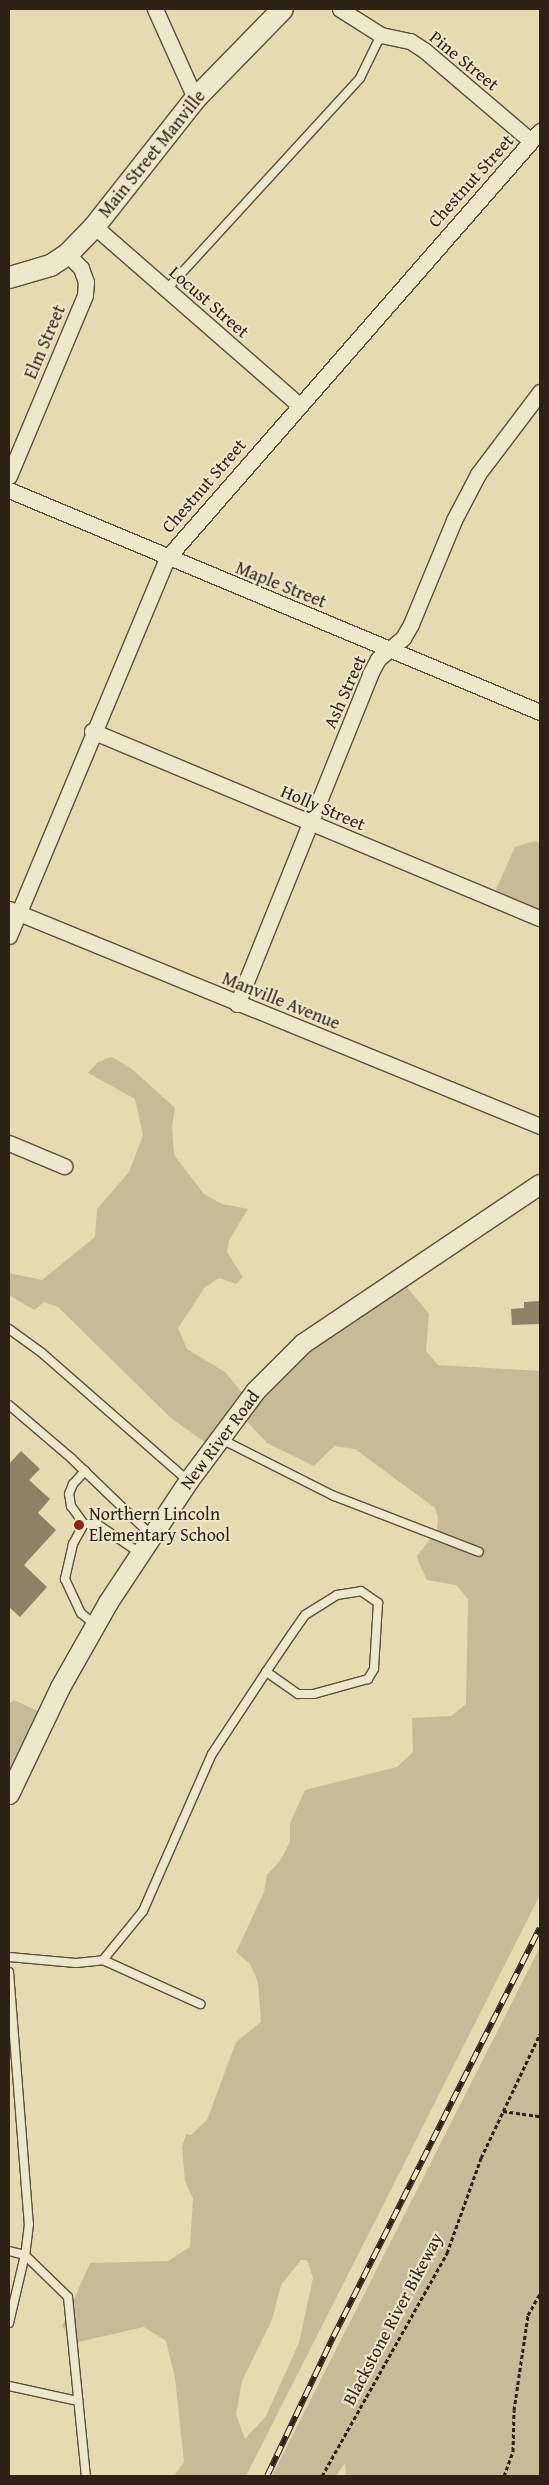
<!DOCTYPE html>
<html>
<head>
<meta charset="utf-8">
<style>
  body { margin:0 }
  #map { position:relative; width:549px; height:2485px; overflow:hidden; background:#e6dab1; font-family:"Gentium Book Plus",serif }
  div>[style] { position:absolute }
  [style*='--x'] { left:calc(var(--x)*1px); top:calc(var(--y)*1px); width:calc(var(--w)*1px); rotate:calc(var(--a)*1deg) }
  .green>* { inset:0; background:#c7bb97 }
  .building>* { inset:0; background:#8e8167 }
  .path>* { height:3px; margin-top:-1.5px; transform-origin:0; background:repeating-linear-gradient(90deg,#2e2116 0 4px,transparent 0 6.5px) }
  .roads { filter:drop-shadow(1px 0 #5c4f3d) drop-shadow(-1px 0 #5c4f3d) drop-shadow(0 1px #5c4f3d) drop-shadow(0 -1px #5c4f3d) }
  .service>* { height:8px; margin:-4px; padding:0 4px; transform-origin:4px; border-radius:4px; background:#efe7cc }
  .minor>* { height:15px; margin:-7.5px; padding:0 7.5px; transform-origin:7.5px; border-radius:7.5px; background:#efe7cc }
  .tertiary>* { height:19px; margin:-9.5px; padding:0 9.5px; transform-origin:9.5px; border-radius:9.5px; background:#efe7cc }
  .secondary>* { height:21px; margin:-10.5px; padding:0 10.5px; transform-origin:10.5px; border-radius:10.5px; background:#efe7cc }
  .rail>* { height:5.5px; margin-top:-2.75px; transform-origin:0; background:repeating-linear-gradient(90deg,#efe7cc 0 11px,#2e2116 0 22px); box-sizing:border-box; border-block:1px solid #2e2116 }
  .dots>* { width:14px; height:14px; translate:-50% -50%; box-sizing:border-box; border:2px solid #efe7cc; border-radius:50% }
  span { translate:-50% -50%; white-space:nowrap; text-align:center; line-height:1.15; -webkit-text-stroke:4px #efe7cc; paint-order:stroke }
  .street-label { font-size:18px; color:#2e2116 }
  .poi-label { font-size:18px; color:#2e2116 }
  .left { translate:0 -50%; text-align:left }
  .frame { position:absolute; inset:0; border:10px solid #2e2116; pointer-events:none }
</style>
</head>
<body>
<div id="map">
  <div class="green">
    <div style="clip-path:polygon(535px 841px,540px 843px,540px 922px,490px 903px,515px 847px)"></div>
    <div style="clip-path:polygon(evenodd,112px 1057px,133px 1070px,175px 1108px,172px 1126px,174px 1155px,204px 1194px,222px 1204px,248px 1209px,229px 1240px,227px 1252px,243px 1277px,236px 1284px,219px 1278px,205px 1287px,178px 1328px,187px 1349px,225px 1372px,248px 1400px,304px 1346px,403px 1282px,429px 1314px,426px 1351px,438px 1365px,540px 1371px,540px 1895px,246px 2476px,174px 2476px,184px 2462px,175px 2378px,166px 2341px,144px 2327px,74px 2343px,62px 2326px,90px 2263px,168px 2261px,190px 2247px,193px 2199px,185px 2181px,182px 2147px,186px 2134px,191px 2135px,207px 2120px,236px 2042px,261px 2022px,258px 1982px,250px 1964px,236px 1952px,264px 1892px,267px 1875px,280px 1861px,290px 1842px,290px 1823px,305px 1790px,397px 1767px,413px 1752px,412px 1718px,451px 1716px,466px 1704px,468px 1599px,456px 1585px,427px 1580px,418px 1561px,417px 1556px,437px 1530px,438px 1517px,435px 1508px,355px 1449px,334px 1446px,314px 1466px,267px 1443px,239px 1413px,209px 1445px,172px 1419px,58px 1307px,44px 1302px,34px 1310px,9px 1295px,9px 1273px,42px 1280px,95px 1237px,97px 1209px,129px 1172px,143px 1135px,135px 1099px,88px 1073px,98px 1062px,112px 1057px,301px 2260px,307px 2260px,313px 2278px,299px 2343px,266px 2416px,245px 2439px,236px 2414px,242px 2381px,272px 2320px,281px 2285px,301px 2260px)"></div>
    <div style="clip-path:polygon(14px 1700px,44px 1714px,9px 1793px,9px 1704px)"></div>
    <div style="clip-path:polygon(540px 1947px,540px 2476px,346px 2476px,345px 2463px,336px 2476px,272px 2476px)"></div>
  </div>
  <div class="building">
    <div style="clip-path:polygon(540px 1301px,540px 1324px,512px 1325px,511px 1309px,524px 1308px,524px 1302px)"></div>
    <div style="clip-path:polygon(21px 1451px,40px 1469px,29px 1480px,50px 1499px,38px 1513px,56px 1530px,24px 1565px,47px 1587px,20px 1617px,9px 1607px,9px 1464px)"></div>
  </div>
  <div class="path">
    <div style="--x:503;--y:2111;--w:37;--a:8"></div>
    <div style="--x:322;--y:2476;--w:256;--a:-60.7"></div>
    <div style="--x:447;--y:2253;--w:101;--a:-70.3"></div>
    <div style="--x:481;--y:2158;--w:137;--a:-64.6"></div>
    <div style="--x:504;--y:2476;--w:27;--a:-70"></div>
    <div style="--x:513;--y:2451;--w:41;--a:-88.6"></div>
    <div style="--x:514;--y:2410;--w:96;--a:-81.6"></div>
    <div style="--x:528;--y:2315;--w:25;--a:-61"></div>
  </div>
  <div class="roads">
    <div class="service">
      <div style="--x:166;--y:290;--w:287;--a:-47.5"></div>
      <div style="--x:360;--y:78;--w:48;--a:-64"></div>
      <div style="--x:9;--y:1329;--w:41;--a:36"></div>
      <div style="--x:42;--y:1353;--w:194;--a:41.2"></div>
      <div style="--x:9;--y:1405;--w:82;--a:40.5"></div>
      <div style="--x:71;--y:1458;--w:111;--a:43.9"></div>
      <div style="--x:221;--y:1439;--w:127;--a:26.8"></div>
      <div style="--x:334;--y:1496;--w:155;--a:21.1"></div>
      <div style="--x:84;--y:1524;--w:23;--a:119"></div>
      <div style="--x:73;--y:1544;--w:36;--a:103"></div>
      <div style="--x:65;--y:1579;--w:38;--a:65"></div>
      <div style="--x:81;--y:1613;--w:18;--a:41"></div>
      <div style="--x:84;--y:1524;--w:13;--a:0"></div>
      <div style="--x:97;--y:1524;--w:52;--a:34"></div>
      <div style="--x:84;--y:1524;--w:22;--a:-126"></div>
      <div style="--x:71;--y:1506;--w:12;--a:-99"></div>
      <div style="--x:69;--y:1494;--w:11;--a:-68"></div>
      <div style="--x:73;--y:1484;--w:18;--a:-47"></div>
      <div style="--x:9;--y:1957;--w:67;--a:5.1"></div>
      <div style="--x:76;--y:1963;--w:27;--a:-6"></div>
      <div style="--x:103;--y:1960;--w:63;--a:-50.8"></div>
      <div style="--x:143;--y:1911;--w:171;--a:-66.3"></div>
      <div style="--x:212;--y:1754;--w:98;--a:-56.6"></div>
      <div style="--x:266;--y:1672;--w:45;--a:-56"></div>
      <div style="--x:291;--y:1635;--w:24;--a:-55"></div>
      <div style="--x:305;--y:1615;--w:38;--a:-32"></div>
      <div style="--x:337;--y:1595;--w:24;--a:-9"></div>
      <div style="--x:361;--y:1591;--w:21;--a:35"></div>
      <div style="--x:378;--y:1603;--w:66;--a:93.5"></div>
      <div style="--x:374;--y:1669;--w:12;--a:121"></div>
      <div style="--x:368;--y:1679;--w:56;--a:164.5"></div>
      <div style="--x:314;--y:1694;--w:16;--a:180"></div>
      <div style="--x:298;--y:1694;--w:39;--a:-145"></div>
      <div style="--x:103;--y:1960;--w:107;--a:24.4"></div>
      <div style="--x:9;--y:1972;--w:253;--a:85.5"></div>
      <div style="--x:29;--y:2224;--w:31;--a:97"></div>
      <div style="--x:25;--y:2255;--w:16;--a:-166"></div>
      <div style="--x:25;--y:2255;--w:60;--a:44.3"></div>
      <div style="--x:68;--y:2297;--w:180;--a:84.3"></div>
      <div style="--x:9;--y:2323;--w:70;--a:-76.8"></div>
      <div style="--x:9;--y:2386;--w:71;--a:12.3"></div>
    </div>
    <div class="minor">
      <div style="--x:155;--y:9;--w:98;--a:65.8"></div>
      <div style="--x:340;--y:9;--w:49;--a:32.4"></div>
      <div style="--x:381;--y:35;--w:30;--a:12"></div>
      <div style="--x:410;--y:41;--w:17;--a:33"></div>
      <div style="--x:424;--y:50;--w:140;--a:40.4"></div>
      <div style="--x:94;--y:226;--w:272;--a:41.1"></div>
      <div style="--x:9;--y:476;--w:196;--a:-67.2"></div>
      <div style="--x:85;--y:295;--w:13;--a:-86"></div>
      <div style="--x:86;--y:282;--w:15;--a:-110"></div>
      <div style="--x:81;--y:268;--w:20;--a:-135"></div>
      <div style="--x:9;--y:490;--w:576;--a:22.69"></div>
      <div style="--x:92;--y:731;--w:485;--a:22.7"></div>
      <div style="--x:9;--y:909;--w:574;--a:22.23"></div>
      <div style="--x:9;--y:936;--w:410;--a:-67.3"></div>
      <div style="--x:167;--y:558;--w:567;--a:-48.86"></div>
      <div style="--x:237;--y:1004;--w:356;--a:-68"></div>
      <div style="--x:370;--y:674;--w:17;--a:-62"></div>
      <div style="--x:378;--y:659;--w:33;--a:-40"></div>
      <div style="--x:403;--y:638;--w:16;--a:-60"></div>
      <div style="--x:411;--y:624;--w:113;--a:-67.5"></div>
      <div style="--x:454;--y:520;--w:52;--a:-62.4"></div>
      <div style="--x:478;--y:474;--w:103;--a:-52.9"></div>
      <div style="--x:9;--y:1143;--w:60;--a:22.7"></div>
    </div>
    <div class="tertiary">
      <div style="--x:9;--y:1794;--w:119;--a:-64.5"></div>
      <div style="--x:60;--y:1687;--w:98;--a:-60.5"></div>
      <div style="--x:108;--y:1602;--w:145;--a:-56.5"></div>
      <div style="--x:188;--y:1481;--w:112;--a:-53.3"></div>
      <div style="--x:255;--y:1391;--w:68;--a:-45"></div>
      <div style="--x:303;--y:1343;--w:285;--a:-33.9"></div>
    </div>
    <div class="secondary">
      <div style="--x:9;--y:277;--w:43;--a:-16.3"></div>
      <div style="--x:50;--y:265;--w:20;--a:-33"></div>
      <div style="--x:67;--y:254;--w:39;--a:-46"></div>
      <div style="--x:94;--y:226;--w:163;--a:-51.7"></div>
      <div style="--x:195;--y:98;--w:124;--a:-45.7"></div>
    </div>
  </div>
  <div class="rail">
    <div style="--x:267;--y:2476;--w:154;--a:-64.6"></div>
    <div style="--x:333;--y:2337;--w:458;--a:-63.2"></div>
  </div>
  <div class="dots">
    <div style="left:79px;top:1525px;background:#8f2418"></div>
  </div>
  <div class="street-label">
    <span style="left:464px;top:61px;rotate:39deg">Pine Street</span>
    <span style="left:152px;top:154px;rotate:-51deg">Main Street Manville</span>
    <span style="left:471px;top:181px;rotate:-48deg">Chestnut Street</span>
    <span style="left:209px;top:302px;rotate:41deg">Locust Street</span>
    <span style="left:45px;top:342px;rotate:-67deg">Elm Street</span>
    <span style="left:204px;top:486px;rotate:-49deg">Chestnut Street</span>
    <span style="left:281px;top:585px;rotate:22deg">Maple Street</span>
    <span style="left:345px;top:692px;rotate:-66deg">Ash Street</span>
    <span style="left:323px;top:808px;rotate:23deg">Holly Street</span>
    <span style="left:281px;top:1001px;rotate:22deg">Manville Avenue</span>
    <span style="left:220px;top:1440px;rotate:-53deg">New River Road</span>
    <span style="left:393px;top:2319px;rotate:-62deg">Blackstone River Bikeway</span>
  </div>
  <div class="poi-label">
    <span class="left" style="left:89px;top:1525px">Northern Lincoln<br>Elementary School</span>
  </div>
  <div class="frame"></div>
</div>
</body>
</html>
